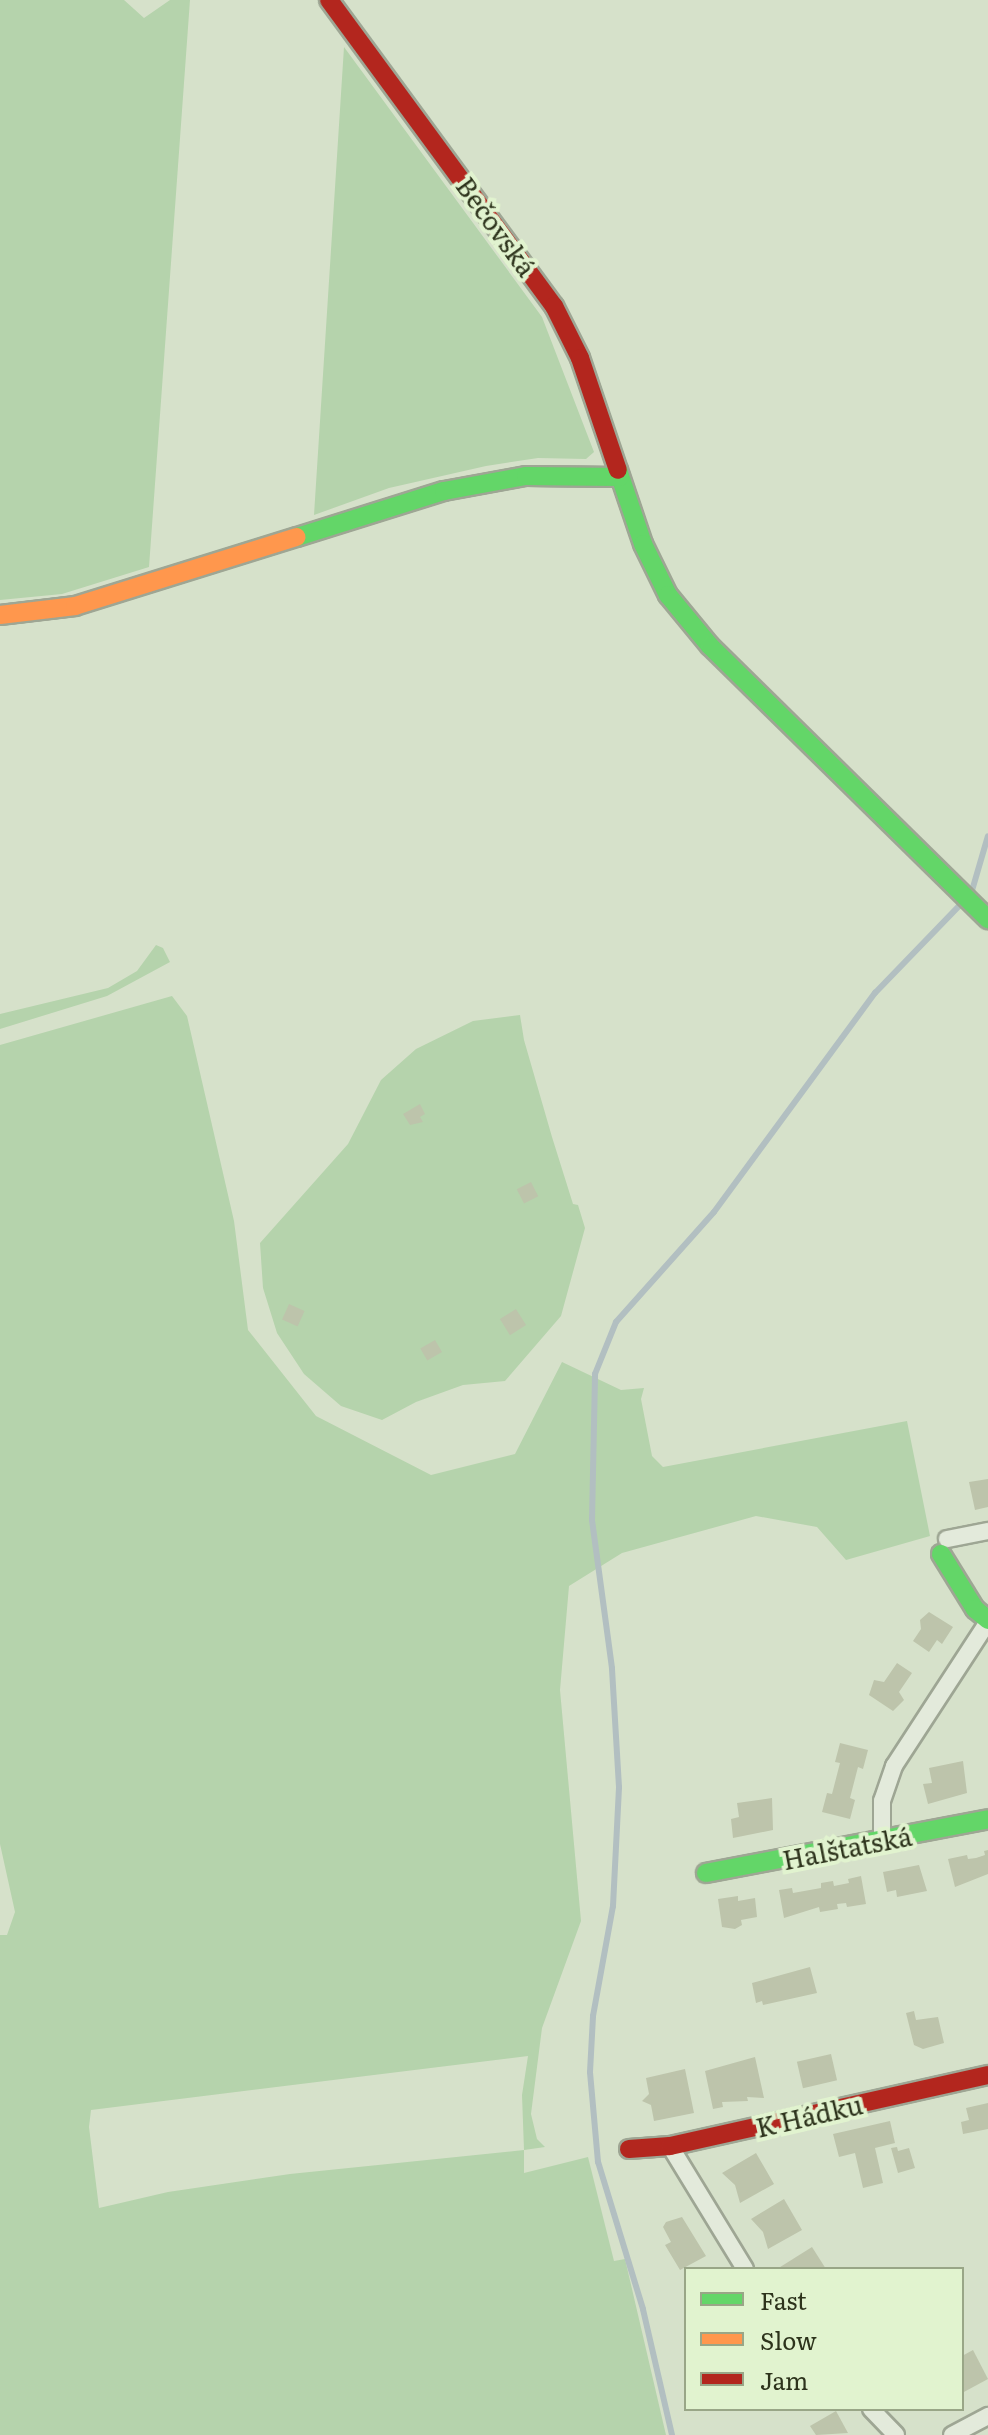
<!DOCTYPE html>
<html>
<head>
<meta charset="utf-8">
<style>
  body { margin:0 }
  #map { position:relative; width:988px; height:2435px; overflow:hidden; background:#d6e1ca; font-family:Literata,serif }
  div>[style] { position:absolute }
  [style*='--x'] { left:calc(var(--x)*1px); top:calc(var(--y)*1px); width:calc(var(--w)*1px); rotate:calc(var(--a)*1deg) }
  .green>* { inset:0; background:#b5d3ac }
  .stream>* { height:6px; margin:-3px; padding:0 3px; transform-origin:3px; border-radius:3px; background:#b2bfc1 }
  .building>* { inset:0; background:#bdc4ab; transform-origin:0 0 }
  .roads { filter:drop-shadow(2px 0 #9ea694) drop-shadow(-2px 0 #9ea694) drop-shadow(0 2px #9ea694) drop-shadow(0 -2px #9ea694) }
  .street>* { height:16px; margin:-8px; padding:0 8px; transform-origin:8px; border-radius:8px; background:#e3eadb }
  .fast>* { height:18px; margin:-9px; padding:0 9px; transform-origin:9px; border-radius:9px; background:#63d668 }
  .slow>* { height:18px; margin:-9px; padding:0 9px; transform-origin:9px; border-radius:9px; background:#ff974d }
  .jam>* { height:18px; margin:-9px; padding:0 9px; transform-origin:9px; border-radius:9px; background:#b3261e }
  span { translate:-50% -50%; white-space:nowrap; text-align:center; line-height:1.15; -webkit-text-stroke:8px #e1f3cf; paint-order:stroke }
  .street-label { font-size:26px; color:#2d331c }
  .legend { position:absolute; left:684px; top:2267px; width:280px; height:144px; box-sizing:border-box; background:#e1f3cf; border:2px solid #99a687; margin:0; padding:10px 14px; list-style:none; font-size:24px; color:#2d331c }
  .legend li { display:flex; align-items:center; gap:16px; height:40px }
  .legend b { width:40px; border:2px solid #99a687 }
</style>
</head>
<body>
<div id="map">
  <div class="green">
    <div style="clip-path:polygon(0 0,124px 0,144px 18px,170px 0,190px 0,149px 567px,62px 594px,0 600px)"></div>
    <div style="clip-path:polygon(344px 47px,542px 317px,594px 452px,586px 459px,538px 458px,486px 466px,389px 488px,314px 515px)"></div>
    <div style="clip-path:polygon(156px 945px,163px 948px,170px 962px,107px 996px,0 1029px,0 1014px,108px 988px,137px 971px)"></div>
    <div style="clip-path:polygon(evenodd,172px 996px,187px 1016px,234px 1221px,248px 1330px,316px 1416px,431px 1475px,515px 1454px,562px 1362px,621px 1390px,644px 1388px,641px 1399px,652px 1456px,663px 1467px,907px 1421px,930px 1536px,846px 1560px,817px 1527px,756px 1516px,622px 1553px,569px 1586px,560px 1690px,581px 1921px,542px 2028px,531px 2114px,537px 2139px,545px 2147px,524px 2150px,524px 2173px,588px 2157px,614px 2261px,625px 2259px,666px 2435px,0 2435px,0 1935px,7px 1935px,15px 1912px,0 1844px,0 1045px,172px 996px,528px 2056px,522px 2095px,524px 2150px,290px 2174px,168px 2192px,99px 2208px,89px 2127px,91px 2110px,528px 2056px)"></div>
    <div style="clip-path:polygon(520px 1015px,524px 1040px,552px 1137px,573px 1204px,578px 1205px,585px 1228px,561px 1316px,505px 1381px,463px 1385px,416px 1402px,382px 1420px,341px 1406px,304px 1374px,277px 1333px,263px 1288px,260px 1243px,348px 1144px,381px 1080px,416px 1049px,473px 1021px)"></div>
  </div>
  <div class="stream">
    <div style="--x:971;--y:894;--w:60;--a:-73.7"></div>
    <div style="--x:672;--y:2435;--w:129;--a:-103"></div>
    <div style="--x:643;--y:2309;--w:154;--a:-107"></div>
    <div style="--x:598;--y:2162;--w:90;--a:-95.1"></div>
    <div style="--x:590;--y:2072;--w:56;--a:-86.9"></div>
    <div style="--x:593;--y:2016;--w:112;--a:-79.7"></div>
    <div style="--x:613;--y:1906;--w:119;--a:-87.1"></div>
    <div style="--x:619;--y:1787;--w:119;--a:-93.4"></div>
    <div style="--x:612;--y:1668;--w:149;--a:-97.7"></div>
    <div style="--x:592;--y:1520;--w:146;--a:-88.8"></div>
    <div style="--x:595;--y:1374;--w:56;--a:-68"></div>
    <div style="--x:616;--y:1322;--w:147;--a:-48.3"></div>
    <div style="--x:714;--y:1212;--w:272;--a:-53.7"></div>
    <div style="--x:875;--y:993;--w:127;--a:-46"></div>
  </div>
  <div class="building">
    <div style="clip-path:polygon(420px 1104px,425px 1114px,420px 1117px,423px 1122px,410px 1125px,403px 1114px)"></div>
    <div style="left:531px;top:1182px;width:16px;height:16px;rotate:63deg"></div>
    <div style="left:289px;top:1304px;width:17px;height:17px;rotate:24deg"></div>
    <div style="left:516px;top:1309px;width:19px;height:19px;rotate:58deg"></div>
    <div style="left:435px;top:1340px;width:14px;height:17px;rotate:60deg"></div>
    <div style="clip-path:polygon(988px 1479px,988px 1507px,975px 1510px,969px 1482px)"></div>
    <div style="clip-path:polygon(929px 1612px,953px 1627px,942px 1644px,937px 1640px,929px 1652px,913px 1641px,921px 1629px,920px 1620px)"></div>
    <div style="clip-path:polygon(897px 1663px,912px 1673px,899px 1692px,904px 1700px,893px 1711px,869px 1695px,874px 1680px,884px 1682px)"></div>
    <div style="clip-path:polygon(840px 1743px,868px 1750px,863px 1769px,858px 1767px,850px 1798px,855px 1800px,850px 1819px,822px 1812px,827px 1793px,832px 1794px,840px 1763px,835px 1762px)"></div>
    <div style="clip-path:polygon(963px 1761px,967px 1793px,928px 1804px,923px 1784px,932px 1783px,929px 1768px)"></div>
    <div style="clip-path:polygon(772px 1798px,773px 1830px,733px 1838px,731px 1819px,739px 1817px,737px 1803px)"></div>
    <div style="clip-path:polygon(988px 1850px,988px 1874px,955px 1887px,948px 1859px,967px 1855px,968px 1859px,976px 1858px,985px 1855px,984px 1851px)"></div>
    <div style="clip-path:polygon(919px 1865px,927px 1891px,897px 1897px,896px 1890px,887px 1892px,883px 1872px)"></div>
    <div style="clip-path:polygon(861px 1876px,866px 1904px,847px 1907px,846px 1903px,837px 1904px,838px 1909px,820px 1912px,819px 1907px,784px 1918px,779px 1890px,792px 1888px,793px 1893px,821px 1888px,821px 1883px,833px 1881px,834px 1886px,849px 1883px,848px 1879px)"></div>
    <div style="clip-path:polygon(738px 1896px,738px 1901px,755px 1898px,757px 1917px,741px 1920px,742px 1925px,735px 1929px,722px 1927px,718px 1899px)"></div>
    <div style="clip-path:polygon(810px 1967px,817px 1993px,763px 2005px,762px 2001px,756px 2003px,752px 1983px)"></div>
    <div style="clip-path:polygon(914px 2011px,916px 2020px,938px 2017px,944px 2043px,923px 2049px,914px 2045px,906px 2013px)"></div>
    <div style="left:831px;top:2054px;width:27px;height:35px;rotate:77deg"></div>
    <div style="clip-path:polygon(755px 2057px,764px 2098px,747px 2097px,748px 2101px,722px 2102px,723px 2107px,713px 2109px,705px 2071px)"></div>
    <div style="clip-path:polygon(685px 2069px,694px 2113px,654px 2121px,651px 2105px,642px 2101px,649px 2094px,646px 2078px)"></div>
    <div style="clip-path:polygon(988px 2103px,988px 2129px,963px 2134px,961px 2122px,969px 2120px,966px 2108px)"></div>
    <div style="clip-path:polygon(890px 2121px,895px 2143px,875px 2148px,883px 2183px,863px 2188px,855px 2153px,839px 2157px,833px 2134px)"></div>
    <div style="clip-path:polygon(897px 2147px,898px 2151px,909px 2148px,915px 2168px,898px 2173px,891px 2148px)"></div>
    <div style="clip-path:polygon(756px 2153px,774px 2184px,740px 2203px,735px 2185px,722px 2173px)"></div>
    <div style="clip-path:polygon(784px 2199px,802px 2230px,768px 2249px,763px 2232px,751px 2219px)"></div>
    <div style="clip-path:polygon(682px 2217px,706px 2256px,680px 2270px,665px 2245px,671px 2242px,663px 2227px,666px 2222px)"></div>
    <div style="clip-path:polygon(812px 2247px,826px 2269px,777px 2269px)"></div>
    <div style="clip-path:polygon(973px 2350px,988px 2379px,962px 2393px,962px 2356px)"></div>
    <div style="clip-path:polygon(836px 2411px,848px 2433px,816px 2435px,810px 2426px)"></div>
  </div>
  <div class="roads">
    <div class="street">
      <div style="--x:947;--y:1539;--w:42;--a:-11"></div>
      <div style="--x:882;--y:1842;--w:41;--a:-90"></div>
      <div style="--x:882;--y:1801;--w:37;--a:-71"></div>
      <div style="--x:894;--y:1766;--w:172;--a:-56.9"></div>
      <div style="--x:670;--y:2146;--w:144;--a:58.6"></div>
      <div style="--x:871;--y:2409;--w:36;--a:46"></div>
      <div style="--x:952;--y:2435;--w:41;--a:-27.8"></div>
    </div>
    <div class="fast">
      <div style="--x:618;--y:470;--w:78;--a:71.3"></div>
      <div style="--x:643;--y:544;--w:57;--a:63.9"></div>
      <div style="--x:668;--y:595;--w:66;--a:50.5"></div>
      <div style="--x:710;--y:646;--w:390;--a:44.5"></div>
      <div style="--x:297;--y:537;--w:154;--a:-17.4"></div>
      <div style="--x:444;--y:491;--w:83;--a:-10.4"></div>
      <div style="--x:526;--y:476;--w:94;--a:0.6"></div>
      <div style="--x:941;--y:1554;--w:65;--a:58.3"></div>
      <div style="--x:975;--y:1609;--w:17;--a:40"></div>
      <div style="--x:706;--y:1873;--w:287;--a:-10.8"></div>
    </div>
    <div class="slow">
      <div style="--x:0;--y:615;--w:76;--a:-6.8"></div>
      <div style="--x:75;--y:606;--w:232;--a:-17.3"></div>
    </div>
    <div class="jam">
      <div style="--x:329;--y:0;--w:380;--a:53.7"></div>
      <div style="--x:554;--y:306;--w:58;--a:63.4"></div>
      <div style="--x:580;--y:358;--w:118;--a:71.3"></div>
      <div style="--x:629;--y:2149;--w:41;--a:-4.2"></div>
      <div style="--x:670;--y:2146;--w:326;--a:-12.6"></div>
    </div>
  </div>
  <div class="street-label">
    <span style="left:497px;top:226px;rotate:54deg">Bečovská</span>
    <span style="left:847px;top:1847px;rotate:-11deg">Halštatská</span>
    <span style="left:809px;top:2115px;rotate:-13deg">K Hádku</span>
  </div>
  <ul class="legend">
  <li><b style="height:10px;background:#63d668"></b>Fast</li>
  <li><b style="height:10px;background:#ff974d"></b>Slow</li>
  <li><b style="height:10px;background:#b3261e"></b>Jam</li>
  </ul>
</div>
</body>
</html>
